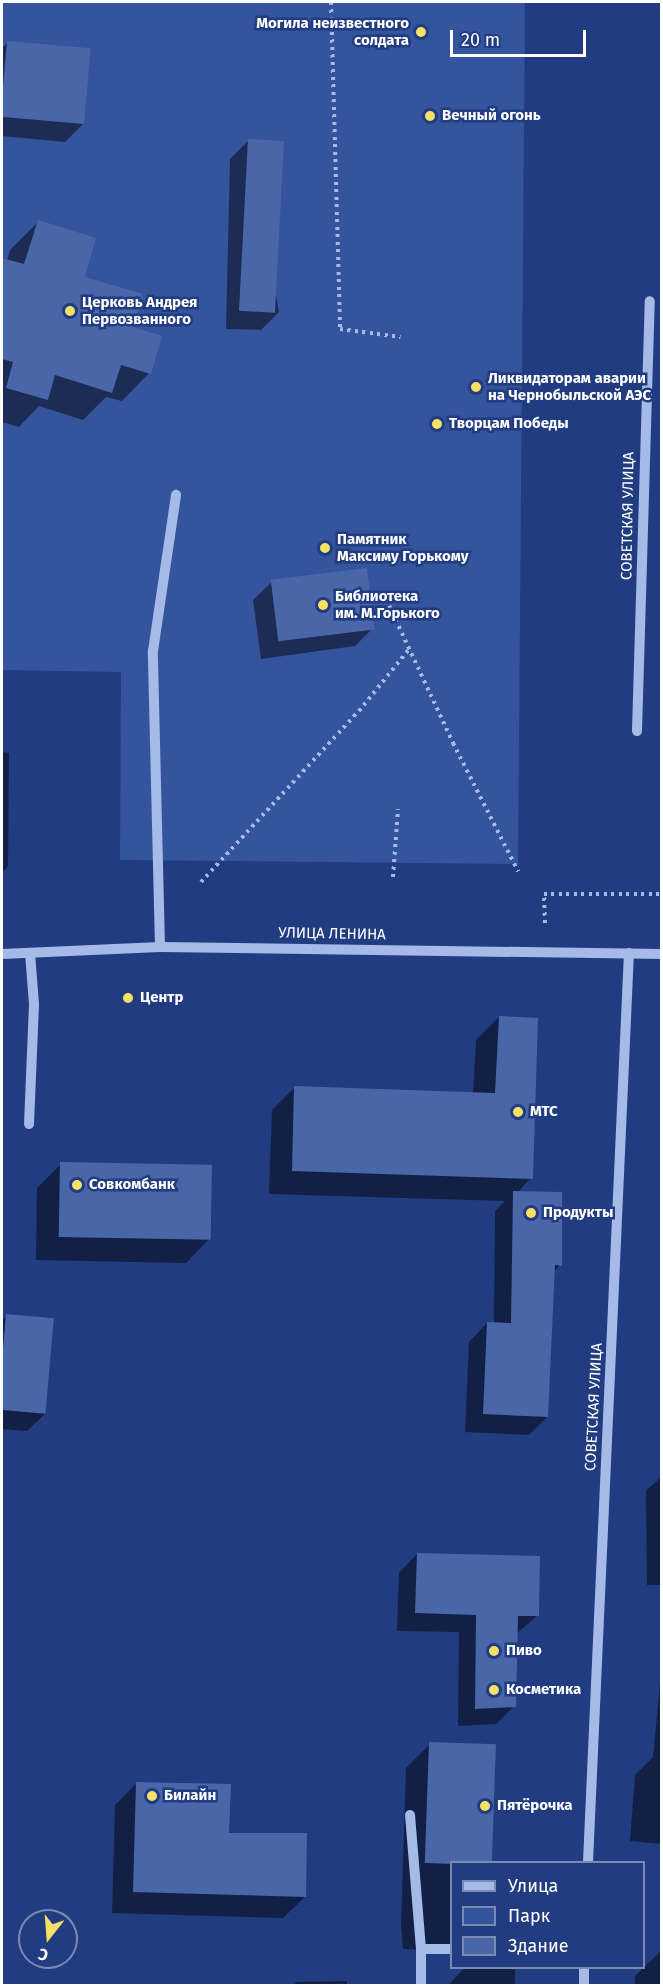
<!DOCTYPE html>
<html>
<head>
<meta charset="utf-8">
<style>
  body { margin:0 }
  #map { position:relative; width:663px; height:1987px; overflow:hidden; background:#213c80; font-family:"Fira Sans",sans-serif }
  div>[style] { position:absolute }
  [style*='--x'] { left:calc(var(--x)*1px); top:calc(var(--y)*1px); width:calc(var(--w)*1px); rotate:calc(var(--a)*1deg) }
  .green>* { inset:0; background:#35549e }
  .shadow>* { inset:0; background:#0007 }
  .building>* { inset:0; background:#4966a9; transform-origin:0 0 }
  .path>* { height:4px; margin-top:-2px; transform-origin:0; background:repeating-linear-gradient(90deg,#a6bae8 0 3px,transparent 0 7.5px) }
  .minor>* { height:10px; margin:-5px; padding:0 5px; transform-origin:5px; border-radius:5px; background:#a6bae8 }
  .dots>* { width:16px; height:16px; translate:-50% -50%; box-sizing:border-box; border:3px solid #213c80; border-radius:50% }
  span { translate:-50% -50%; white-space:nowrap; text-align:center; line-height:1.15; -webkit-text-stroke:5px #213c80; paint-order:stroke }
  .poi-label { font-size:15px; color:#fff; font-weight:700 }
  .right { translate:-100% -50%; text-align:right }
  .left { translate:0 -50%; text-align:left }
  .street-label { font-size:15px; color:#fff }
  .frame { position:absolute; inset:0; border:3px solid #fff; pointer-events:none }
  .legend { position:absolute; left:450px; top:1861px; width:195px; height:108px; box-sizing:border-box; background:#213c80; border:2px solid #7a8ab3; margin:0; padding:8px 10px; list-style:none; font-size:18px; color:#fff }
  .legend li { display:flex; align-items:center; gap:12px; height:30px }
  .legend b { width:30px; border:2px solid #7a8ab3 }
  .north { position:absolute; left:18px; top:1909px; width:60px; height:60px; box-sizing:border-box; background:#213c80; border:2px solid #7a8ab3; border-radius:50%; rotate:197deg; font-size:16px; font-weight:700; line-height:24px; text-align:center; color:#fff }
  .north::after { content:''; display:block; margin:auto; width:21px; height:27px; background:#f4e167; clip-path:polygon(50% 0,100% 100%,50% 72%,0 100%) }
  .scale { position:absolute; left:450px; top:30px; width:136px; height:27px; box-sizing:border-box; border:3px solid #fff; border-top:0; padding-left:8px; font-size:18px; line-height:21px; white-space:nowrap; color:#fff; -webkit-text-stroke:4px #213c80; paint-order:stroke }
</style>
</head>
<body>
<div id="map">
  <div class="green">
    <div style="clip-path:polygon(2px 2px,525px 2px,518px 864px,120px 860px,121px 672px,2px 670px)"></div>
  </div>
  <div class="shadow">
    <div style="clip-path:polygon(8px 42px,83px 124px,65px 142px,2px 136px,2px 48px)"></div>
    <div style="clip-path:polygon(248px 141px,279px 312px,261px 330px,226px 329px,230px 159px)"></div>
    <div style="clip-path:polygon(38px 222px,83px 278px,131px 328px,149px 373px,122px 401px,106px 397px,83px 420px,39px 406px,19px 427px,2px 422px,2px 260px,7px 261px,10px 250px)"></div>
    <div style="clip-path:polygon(272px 582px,373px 628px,355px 646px,261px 659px,253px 600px)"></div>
    <div style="clip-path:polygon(2px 752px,9px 753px,8px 866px,2px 873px)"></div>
    <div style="clip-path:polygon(499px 1017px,531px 1178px,517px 1193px,560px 1265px,553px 1272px,547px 1417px,529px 1435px,465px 1432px,469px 1342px,487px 1323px,494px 1324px,495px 1211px,505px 1201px,269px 1194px,272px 1110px,295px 1087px,473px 1094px,476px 1040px)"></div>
    <div style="clip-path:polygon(61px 1164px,210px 1238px,186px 1263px,36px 1260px,37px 1188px)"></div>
    <div style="clip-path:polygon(6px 1316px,46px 1413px,27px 1431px,2px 1429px,2px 1321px)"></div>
    <div style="clip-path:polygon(662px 1476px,662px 1585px,647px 1585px,646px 1491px)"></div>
    <div style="clip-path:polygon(417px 1554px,537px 1616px,516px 1634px,514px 1706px,496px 1724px,458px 1726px,459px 1632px,397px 1631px,399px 1573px)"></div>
    <div style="clip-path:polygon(662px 1662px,662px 1844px,630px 1841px,635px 1775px,653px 1757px)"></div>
    <div style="clip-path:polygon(430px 1744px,452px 1862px,452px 1951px,403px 1949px,401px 1924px,406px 1768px)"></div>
    <div style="clip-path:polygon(137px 1783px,228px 1835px,305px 1897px,283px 1918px,112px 1913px,115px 1805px)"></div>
    <div style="clip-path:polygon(660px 1952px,662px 1986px,635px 1986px,635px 1976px)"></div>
    <div style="clip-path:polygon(464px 1968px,515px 1968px,515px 1986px,448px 1986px)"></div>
    <div style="clip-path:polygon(347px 1981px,347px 1986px,293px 1986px,296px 1982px)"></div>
  </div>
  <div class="building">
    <div style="left:7px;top:41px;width:84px;height:76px;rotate:5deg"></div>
    <div style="left:248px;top:139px;width:36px;height:172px;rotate:3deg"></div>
    <div style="clip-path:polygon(38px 220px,96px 238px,85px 277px,143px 294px,133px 327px,162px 336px,151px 374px,121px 365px,112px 393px,55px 375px,48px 400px,6px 388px,13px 362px,2px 359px,2px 258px,24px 264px)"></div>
    <div style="left:367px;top:568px;width:62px;height:97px;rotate:83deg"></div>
    <div style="clip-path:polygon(499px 1016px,538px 1018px,533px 1179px,292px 1171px,294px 1086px,495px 1093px)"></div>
    <div style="left:60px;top:1162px;width:152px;height:75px;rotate:1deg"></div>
    <div style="clip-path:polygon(513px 1191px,562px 1192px,562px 1266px,555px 1265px,548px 1417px,483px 1414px,487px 1322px,511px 1323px)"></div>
    <div style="left:6px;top:1314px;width:48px;height:96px;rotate:5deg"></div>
    <div style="clip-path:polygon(417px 1553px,540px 1556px,539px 1616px,518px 1616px,516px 1707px,475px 1709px,476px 1615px,415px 1613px)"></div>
    <div style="left:429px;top:1742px;width:67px;height:121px;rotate:2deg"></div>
    <div style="clip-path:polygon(136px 1782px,231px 1784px,229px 1833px,307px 1833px,306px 1897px,133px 1892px)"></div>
  </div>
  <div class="path">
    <div style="--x:331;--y:2;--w:327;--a:88.4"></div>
    <div style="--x:340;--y:329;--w:61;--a:7.6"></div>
    <div style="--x:386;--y:599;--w:159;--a:65"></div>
    <div style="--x:453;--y:743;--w:144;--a:63.1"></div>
    <div style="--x:393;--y:877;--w:68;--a:-85.8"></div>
    <div style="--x:201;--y:882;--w:233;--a:-47.3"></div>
    <div style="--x:359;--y:711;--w:81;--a:-51"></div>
    <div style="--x:545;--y:923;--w:29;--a:-92"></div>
    <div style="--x:544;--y:894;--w:118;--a:0"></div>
  </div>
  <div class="minor">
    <div style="--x:637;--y:731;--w:430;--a:-88.3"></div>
    <div style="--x:160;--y:947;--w:296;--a:-91.4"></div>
    <div style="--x:153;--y:651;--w:158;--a:-81.6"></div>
    <div style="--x:2;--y:954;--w:158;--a:-2.5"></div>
    <div style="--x:160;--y:947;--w:502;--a:0.8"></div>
    <div style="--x:29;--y:1124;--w:120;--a:-87.6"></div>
    <div style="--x:34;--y:1004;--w:51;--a:-94.5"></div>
    <div style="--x:410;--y:1815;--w:134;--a:85.3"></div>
    <div style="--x:421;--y:1949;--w:31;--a:0"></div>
    <div style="--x:588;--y:1862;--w:910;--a:-87.42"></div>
    <div style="--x:421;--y:1986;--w:37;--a:-90"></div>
    <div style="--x:584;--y:1986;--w:18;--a:-90"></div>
  </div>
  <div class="dots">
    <div style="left:421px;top:32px;background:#f4e167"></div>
    <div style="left:430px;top:116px;background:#f4e167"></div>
    <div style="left:70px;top:311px;background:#f4e167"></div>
    <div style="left:476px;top:387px;background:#f4e167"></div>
    <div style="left:437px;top:424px;background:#f4e167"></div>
    <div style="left:325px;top:548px;background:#f4e167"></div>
    <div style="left:323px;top:605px;background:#f4e167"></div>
    <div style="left:128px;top:998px;background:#f4e167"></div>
    <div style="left:518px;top:1112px;background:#f4e167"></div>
    <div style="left:77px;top:1185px;background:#f4e167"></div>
    <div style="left:531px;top:1213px;background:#f4e167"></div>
    <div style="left:494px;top:1651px;background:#f4e167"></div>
    <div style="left:494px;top:1690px;background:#f4e167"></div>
    <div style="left:152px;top:1796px;background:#f4e167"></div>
    <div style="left:485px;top:1806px;background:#f4e167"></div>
  </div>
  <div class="poi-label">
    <span class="right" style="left:409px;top:32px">Могила неизвестного<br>солдата</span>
    <span class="left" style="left:442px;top:116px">Вечный огонь</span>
    <span class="left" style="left:82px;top:311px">Церковь Андрея<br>Первозванного</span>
    <span class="left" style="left:488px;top:387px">Ликвидаторам аварии<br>на Чернобыльской АЭС</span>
    <span class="left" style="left:449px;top:424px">Творцам Победы</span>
    <span class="left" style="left:337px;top:548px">Памятник<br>Максиму Горькому</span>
    <span class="left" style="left:335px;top:605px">Библиотека<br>им. М.Горького</span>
    <span class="left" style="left:140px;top:998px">Центр</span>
    <span class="left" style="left:530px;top:1112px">МТС</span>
    <span class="left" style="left:89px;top:1185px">Совкомбанк</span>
    <span class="left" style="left:543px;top:1213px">Продукты</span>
    <span class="left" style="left:506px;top:1651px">Пиво</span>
    <span class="left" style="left:506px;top:1690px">Косметика</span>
    <span class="left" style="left:164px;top:1796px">Билайн</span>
    <span class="left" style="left:497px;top:1806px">Пятёрочка</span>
  </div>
  <div class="street-label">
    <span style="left:628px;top:516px;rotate:-89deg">СОВЕТСКАЯ УЛИЦА</span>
    <span style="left:332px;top:934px;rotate:1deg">УЛИЦА ЛЕНИНА</span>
    <span style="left:594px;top:1407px;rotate:-87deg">СОВЕТСКАЯ УЛИЦА</span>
  </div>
  <div class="frame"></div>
  <ul class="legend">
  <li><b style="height:8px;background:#a6bae8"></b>Улица</li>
  <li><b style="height:16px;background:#35549e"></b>Парк</li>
  <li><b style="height:16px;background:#4966a9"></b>Здание</li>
  </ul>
  <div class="north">С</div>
  <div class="scale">20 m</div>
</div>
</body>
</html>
